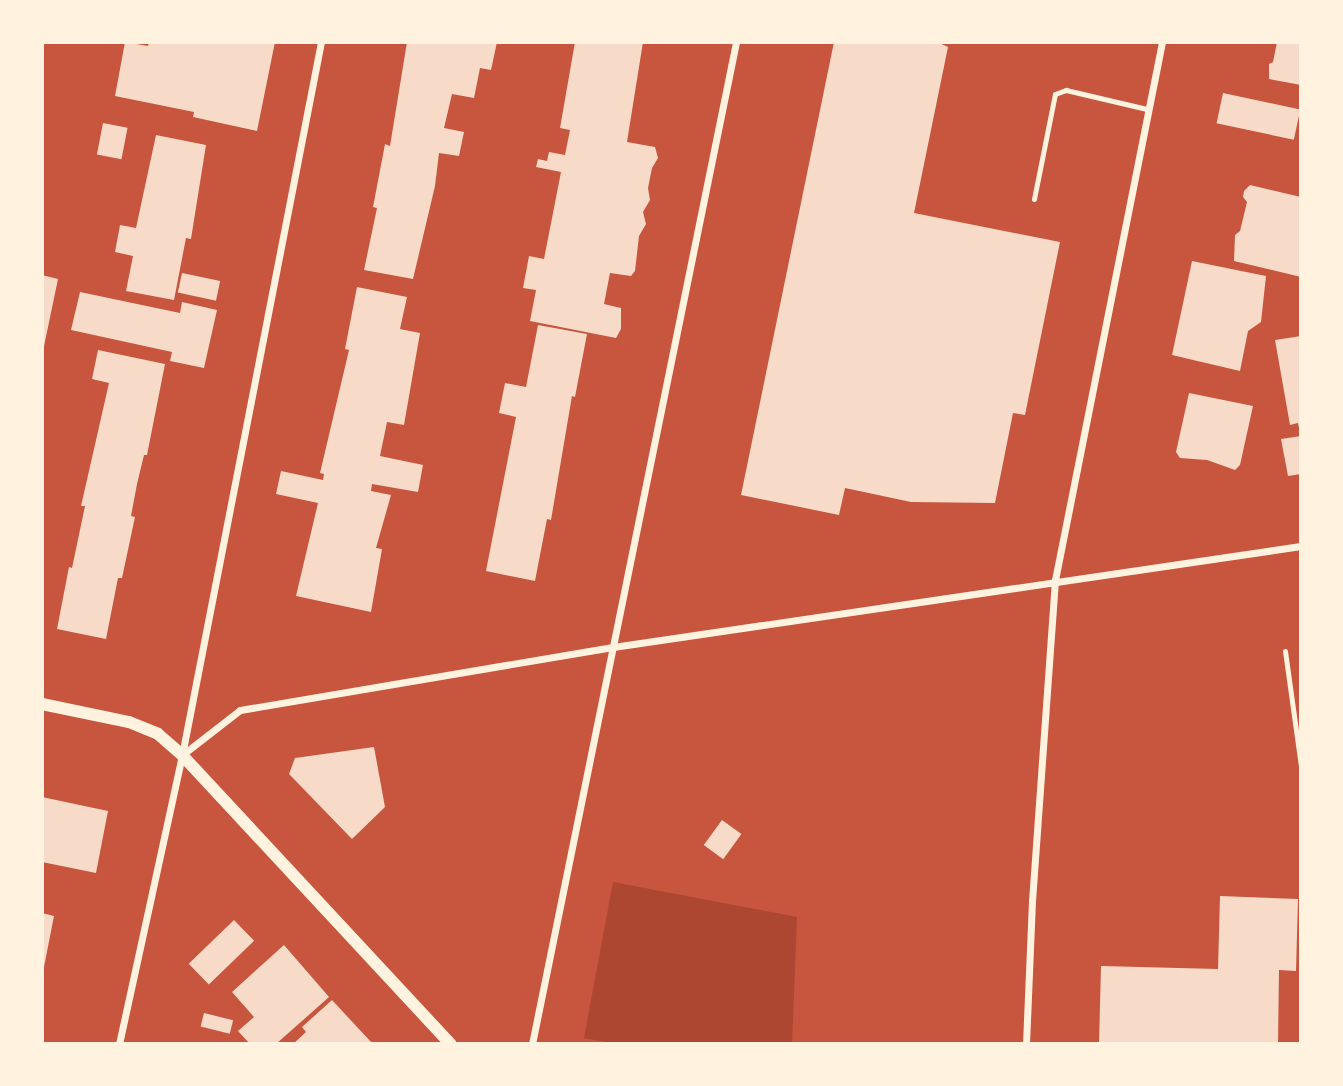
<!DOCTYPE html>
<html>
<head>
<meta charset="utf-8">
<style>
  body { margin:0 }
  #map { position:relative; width:1343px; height:1086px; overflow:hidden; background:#c8553d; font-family:"Titillium Web",sans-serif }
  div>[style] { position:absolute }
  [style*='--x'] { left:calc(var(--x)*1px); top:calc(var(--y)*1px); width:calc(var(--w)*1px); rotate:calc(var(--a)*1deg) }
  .green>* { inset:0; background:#ae4732 }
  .building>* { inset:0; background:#f7dbc8; transform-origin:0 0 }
  .service>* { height:5px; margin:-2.5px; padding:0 2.5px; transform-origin:2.5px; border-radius:2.5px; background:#fff3e0 }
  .minor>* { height:7px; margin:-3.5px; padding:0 3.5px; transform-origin:3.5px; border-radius:3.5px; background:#fff3e0 }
  .tertiary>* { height:12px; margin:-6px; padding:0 6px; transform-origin:6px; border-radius:6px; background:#fff3e0 }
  span { translate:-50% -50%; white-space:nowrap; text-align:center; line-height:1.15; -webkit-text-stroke:5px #fff3e0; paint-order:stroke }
  .frame { position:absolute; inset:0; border:44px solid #fff3e0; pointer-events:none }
</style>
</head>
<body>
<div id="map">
  <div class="green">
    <div style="clip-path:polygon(613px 882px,797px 917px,792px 1044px,616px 1044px,584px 1038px)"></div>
  </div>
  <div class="building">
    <div style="clip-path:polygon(125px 42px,148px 46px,149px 42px,275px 42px,257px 131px,193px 117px,194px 112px,115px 96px)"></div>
    <div style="clip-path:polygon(407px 42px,497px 42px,491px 70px,480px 68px,474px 98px,452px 94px,444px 128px,464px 132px,459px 156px,439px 153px,435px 186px,413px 279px,364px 270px,377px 208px,373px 207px,385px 144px,390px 146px)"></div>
    <div style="clip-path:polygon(575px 42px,643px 42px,627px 142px,655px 147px,658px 158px,652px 168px,648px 188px,650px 200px,643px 212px,646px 224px,639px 236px,635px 271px,631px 276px,610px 273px,604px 304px,621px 308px,621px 329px,616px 338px,530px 321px,536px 290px,523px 288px,529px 256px,544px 259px,561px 172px,536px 167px,538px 159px,547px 161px,549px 152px,565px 155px,570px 130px,560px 128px)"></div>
    <div style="clip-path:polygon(834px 42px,937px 42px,948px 47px,914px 213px,1060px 242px,1025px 415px,1013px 413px,995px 503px,911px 502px,845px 488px,839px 515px,741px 495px)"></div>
    <div style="clip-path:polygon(1277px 42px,1301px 42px,1301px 85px,1269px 79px,1269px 64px,1273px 62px)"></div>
    <div style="left:1223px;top:93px;width:79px;height:31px;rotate:12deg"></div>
    <div style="left:103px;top:123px;width:25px;height:32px;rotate:11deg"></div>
    <div style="clip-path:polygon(156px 135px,206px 145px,191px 239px,186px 238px,174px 300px,126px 291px,133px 256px,115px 252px,120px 225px,136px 228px)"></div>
    <div style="clip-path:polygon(1250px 185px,1301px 197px,1301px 277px,1234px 261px,1235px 235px,1240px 231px,1247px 202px,1243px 197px,1244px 191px)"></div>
    <div style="clip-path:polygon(1192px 261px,1266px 276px,1261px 322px,1248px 331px,1240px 371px,1172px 355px)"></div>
    <div style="left:182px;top:273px;width:39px;height:20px;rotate:12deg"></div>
    <div style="clip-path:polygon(42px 275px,58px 279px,43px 351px,42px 351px)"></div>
    <div style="clip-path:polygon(357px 287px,407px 297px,400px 329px,420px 333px,404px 425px,387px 422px,380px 456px,423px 465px,418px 492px,372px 484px,371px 491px,391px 495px,376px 548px,382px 549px,371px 612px,296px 596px,318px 503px,276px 494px,281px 471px,323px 480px,324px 474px,320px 473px,349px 350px,345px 349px)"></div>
    <div style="clip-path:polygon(80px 292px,180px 313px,182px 302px,217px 310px,204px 368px,170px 361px,172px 352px,71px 330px)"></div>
    <div style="clip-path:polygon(538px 325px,587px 334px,575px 397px,572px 396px,551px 520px,547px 519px,535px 581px,486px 571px,516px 417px,499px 413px,505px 383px,526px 387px)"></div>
    <div style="clip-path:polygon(1301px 336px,1301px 433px,1300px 433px,1298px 423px,1290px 425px,1275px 340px)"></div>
    <div style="clip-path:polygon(98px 350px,165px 364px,147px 455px,144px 455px,137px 484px,131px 516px,135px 517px,122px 578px,118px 578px,106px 639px,57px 629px,69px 567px,72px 568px,85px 506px,81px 506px,109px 383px,92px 379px)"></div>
    <div style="clip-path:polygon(1189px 393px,1253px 406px,1240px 465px,1235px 470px,1207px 460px,1180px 458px,1176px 452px)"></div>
    <div style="clip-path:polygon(1301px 436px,1301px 474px,1288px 476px,1281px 439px)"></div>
    <div style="clip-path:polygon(374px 747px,385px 807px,352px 839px,289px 774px,295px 758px)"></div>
    <div style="clip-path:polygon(42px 797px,108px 811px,96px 873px,42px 862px)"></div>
    <div style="left:722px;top:820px;width:24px;height:31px;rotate:36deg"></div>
    <div style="clip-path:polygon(1220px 896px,1298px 899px,1296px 971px,1279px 970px,1278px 1044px,1099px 1044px,1101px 966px,1218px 969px)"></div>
    <div style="clip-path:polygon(42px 913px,54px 916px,43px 972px,42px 972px)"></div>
    <div style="left:234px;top:920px;width:29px;height:63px;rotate:46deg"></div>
    <div style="clip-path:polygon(284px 945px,329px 997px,276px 1044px,250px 1044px,238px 1031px,254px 1017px,232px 992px)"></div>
    <div style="clip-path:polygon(332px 1000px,358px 1028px,373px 1044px,293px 1044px,306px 1032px,302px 1027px)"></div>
    <div style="left:204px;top:1013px;width:30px;height:14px;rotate:14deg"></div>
  </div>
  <div class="service">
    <div style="--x:1034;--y:199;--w:107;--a:-78.7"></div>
    <div style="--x:1055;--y:94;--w:12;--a:-20"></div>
    <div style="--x:1066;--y:90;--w:83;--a:13.2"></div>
    <div style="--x:1285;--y:651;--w:116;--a:82.1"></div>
  </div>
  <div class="minor">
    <div style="--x:182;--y:755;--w:73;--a:-37.8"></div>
    <div style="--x:240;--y:710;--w:378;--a:-9.6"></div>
    <div style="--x:613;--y:647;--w:695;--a:-8.35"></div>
    <div style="--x:119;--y:1044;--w:296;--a:-77.7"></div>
    <div style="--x:182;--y:755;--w:726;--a:-78.97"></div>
    <div style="--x:532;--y:1044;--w:1023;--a:-78.49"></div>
    <div style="--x:1026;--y:1044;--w:143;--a:-87.6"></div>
    <div style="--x:1032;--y:901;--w:322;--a:-85.9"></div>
    <div style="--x:1055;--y:580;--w:549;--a:-78.75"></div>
  </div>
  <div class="tertiary">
    <div style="--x:42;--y:704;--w:89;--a:11.7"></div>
    <div style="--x:129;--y:722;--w:31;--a:22"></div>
    <div style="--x:158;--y:734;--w:32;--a:41"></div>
    <div style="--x:182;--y:755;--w:395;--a:47.1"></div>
  </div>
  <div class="frame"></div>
</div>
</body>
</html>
